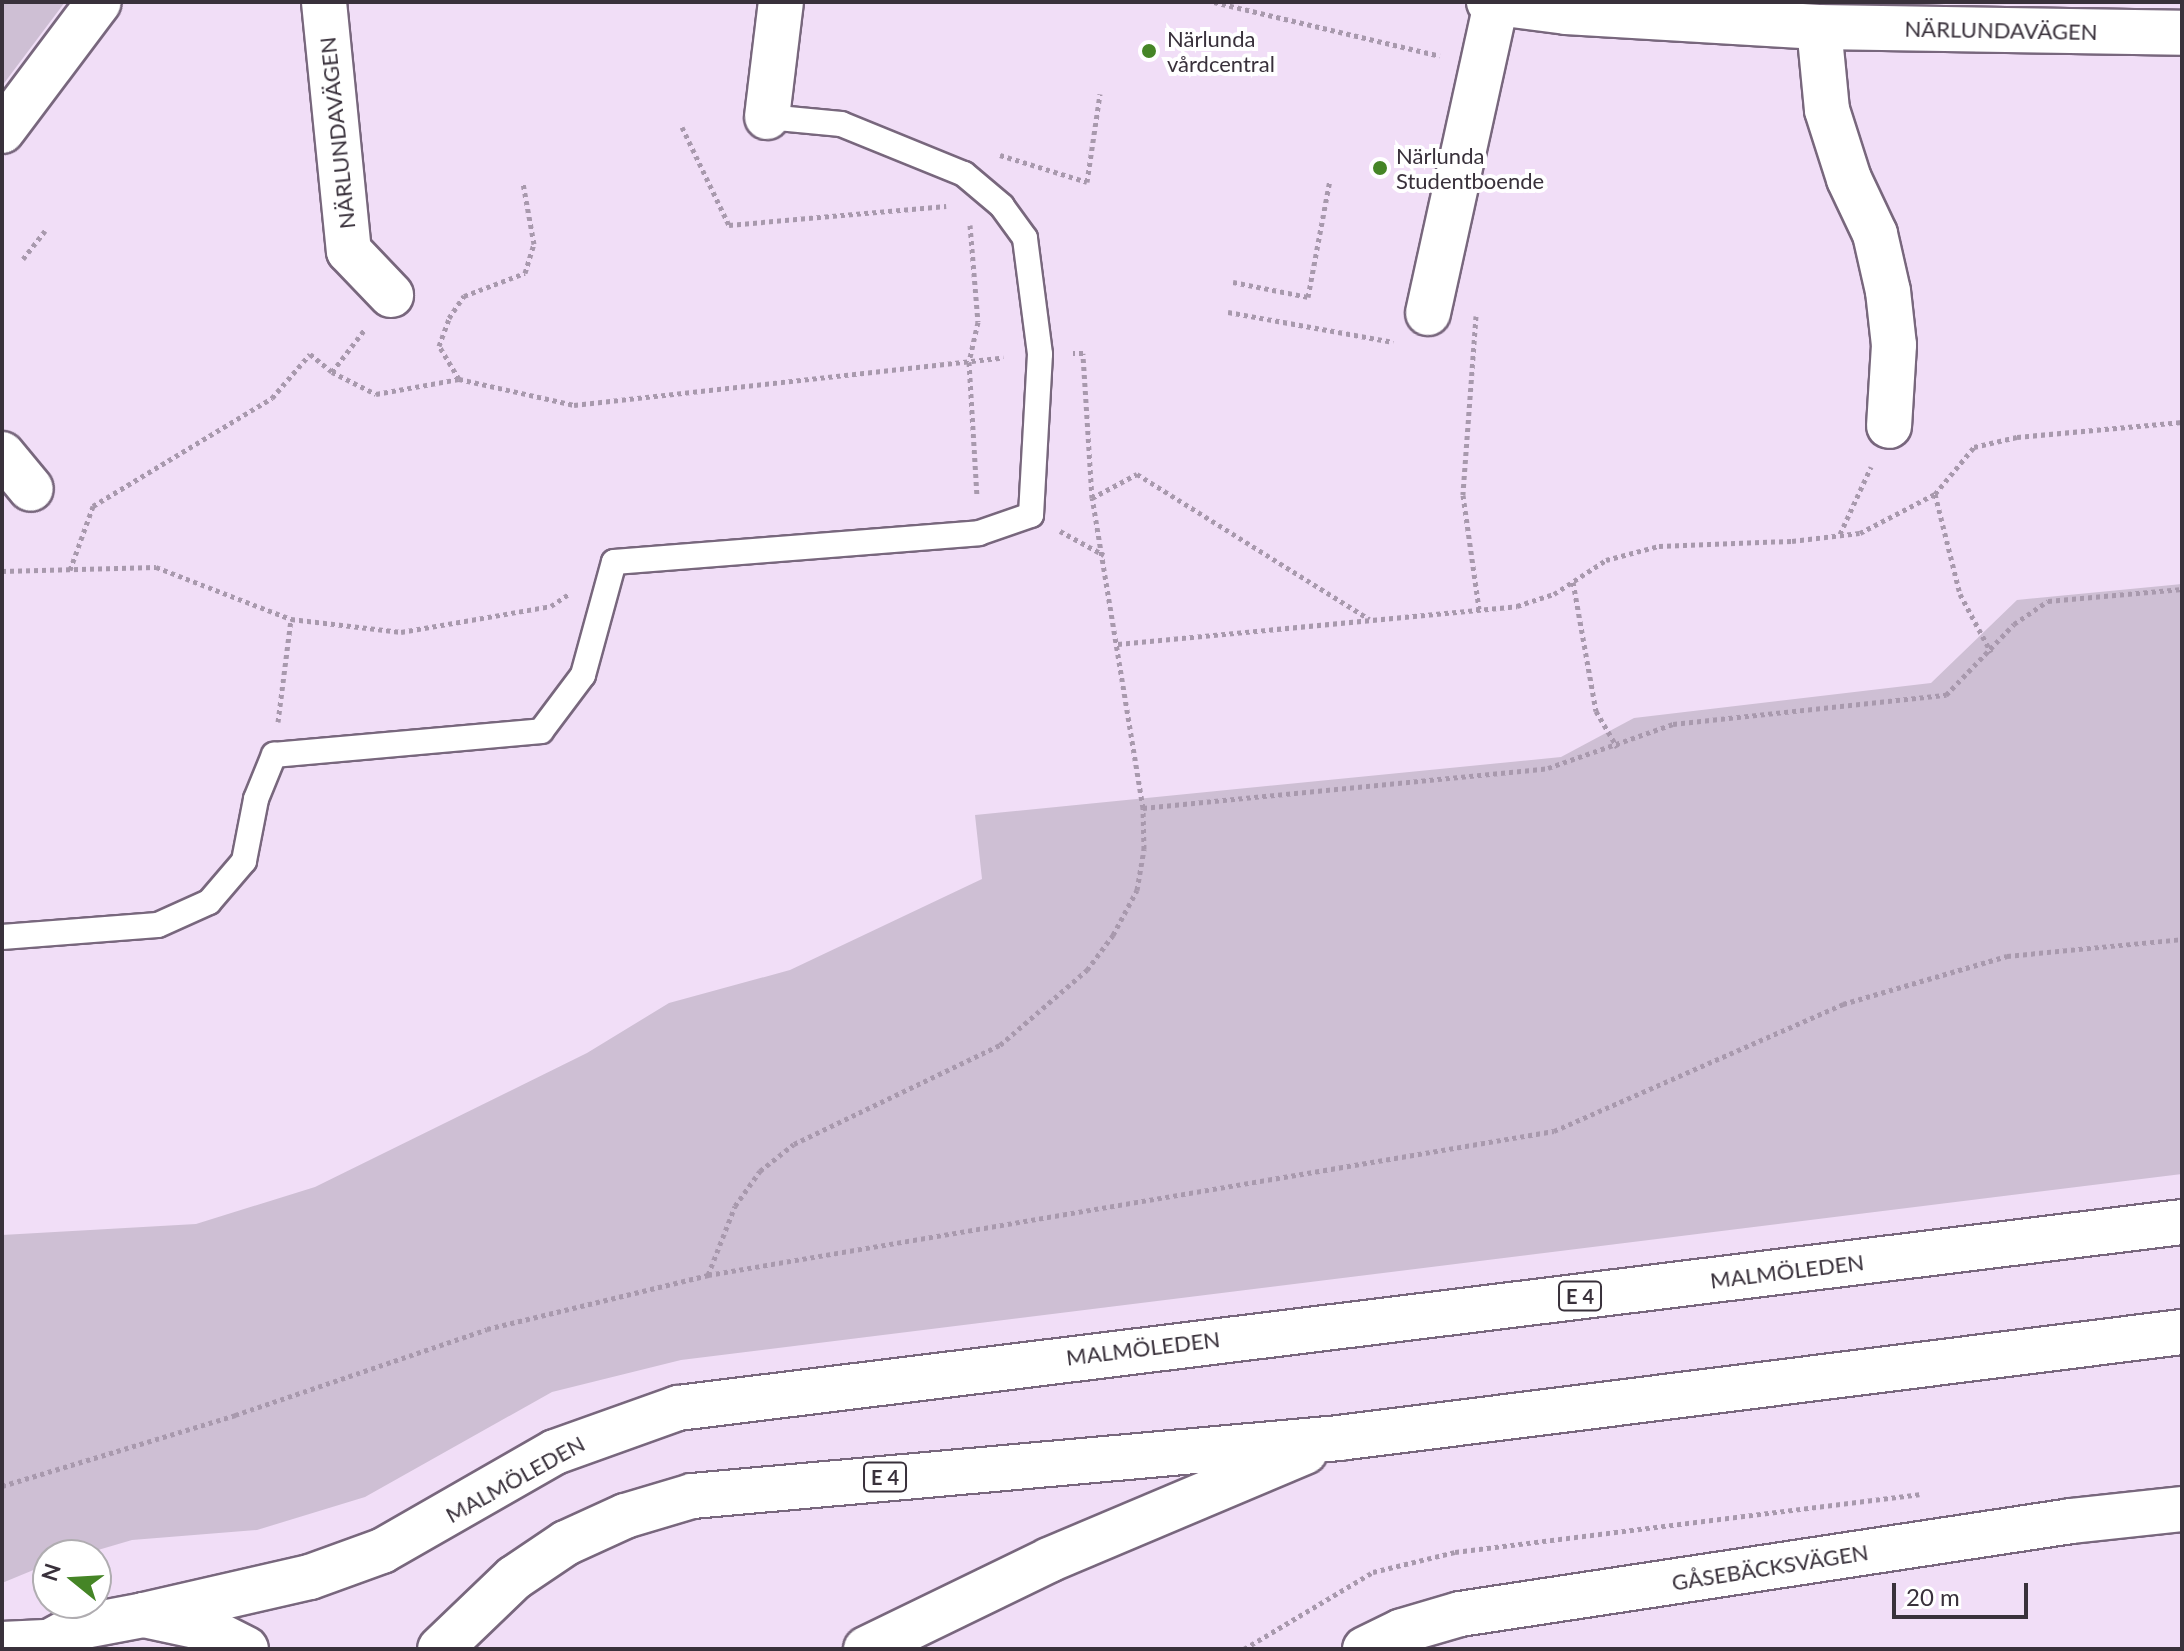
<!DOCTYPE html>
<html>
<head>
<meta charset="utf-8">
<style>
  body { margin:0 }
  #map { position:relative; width:2184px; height:1651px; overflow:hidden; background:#f1def7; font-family:Lato,sans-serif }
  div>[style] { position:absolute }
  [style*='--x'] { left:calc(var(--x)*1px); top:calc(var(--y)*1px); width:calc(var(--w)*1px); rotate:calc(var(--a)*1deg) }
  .green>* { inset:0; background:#cebfd4 }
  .path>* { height:5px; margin-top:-2.5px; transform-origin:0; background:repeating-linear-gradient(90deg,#a899ad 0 4px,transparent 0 8px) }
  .roads { filter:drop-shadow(2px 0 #78677d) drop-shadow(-2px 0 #78677d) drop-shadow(0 2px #78677d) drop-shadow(0 -2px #78677d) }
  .service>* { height:24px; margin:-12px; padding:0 12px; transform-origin:12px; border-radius:12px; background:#fff }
  .minor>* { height:44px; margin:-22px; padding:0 22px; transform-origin:22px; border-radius:22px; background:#fff }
  .secondary>* { height:44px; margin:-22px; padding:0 22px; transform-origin:22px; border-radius:22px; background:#fff }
  .trunk>* { height:44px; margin:-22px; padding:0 22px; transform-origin:22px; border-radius:22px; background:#fff }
  .dots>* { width:22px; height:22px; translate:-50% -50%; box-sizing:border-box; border:4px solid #fff; border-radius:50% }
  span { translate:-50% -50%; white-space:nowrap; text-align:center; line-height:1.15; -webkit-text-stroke:8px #fff; paint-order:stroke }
  .shield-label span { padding:2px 6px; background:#fff; border:2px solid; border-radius:6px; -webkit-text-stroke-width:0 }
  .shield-label { font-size:20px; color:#39313b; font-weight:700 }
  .street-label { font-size:22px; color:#39313b }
  .poi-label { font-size:22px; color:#39313b }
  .left { translate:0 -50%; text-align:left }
  .frame { position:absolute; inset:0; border:4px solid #39313b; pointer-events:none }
  .north { position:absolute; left:32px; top:1539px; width:80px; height:80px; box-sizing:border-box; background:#fff; border:2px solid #b0adb1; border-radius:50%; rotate:288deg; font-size:22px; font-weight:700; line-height:32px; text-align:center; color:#39313b }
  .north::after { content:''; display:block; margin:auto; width:28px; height:36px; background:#458526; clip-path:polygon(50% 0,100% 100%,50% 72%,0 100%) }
  .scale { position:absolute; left:1892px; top:1583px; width:136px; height:36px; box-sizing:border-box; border:4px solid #39313b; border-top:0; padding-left:10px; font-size:24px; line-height:28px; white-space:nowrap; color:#39313b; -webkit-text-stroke:6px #fff; paint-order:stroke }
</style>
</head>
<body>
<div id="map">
  <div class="green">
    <div style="clip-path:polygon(2px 2px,65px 2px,2px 86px)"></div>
    <div style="clip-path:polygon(2182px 584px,2182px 1174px,681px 1360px,552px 1392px,365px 1497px,257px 1530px,132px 1540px,81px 1555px,48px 1555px,48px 1564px,2px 1583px,2px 1235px,196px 1224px,315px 1187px,587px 1053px,669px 1003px,790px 970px,982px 879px,975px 815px,1561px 757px,1634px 718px,1931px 683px,2017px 600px)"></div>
  </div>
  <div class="path">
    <div style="--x:1214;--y:2;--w:232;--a:13.4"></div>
    <div style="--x:682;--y:127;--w:109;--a:64.4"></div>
    <div style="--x:729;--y:225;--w:218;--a:-5"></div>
    <div style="--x:1000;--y:155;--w:91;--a:17.2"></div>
    <div style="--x:1087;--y:182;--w:89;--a:-81.6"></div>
    <div style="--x:970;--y:225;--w:97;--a:85.3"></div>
    <div style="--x:978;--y:322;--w:41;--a:102.7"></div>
    <div style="--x:969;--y:362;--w:135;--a:86.6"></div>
    <div style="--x:23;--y:259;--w:36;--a:-52"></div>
    <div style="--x:1233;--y:282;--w:76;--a:11.3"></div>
    <div style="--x:1308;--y:297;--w:119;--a:-79.4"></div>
    <div style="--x:1228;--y:312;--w:168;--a:10.3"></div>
    <div style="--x:1476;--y:316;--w:179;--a:94.2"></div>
    <div style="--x:1463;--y:495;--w:115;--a:82"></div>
    <div style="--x:332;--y:372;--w:54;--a:-52.5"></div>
    <div style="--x:459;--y:379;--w:39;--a:-121"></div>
    <div style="--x:439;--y:346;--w:30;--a:-70"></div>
    <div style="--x:449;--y:318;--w:27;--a:-56"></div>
    <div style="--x:464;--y:296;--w:65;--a:-20.7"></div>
    <div style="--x:525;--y:273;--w:30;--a:-73"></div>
    <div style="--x:534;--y:244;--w:62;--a:-100.2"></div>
    <div style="--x:1935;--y:494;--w:103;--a:76"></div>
    <div style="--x:1960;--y:594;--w:66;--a:61.9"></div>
    <div style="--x:1092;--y:498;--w:51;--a:-28.1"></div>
    <div style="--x:1137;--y:474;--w:274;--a:32"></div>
    <div style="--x:1060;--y:531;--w:50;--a:28.6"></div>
    <div style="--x:1840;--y:534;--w:74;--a:-65.2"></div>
    <div style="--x:70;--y:570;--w:68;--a:-70.2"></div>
    <div style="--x:93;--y:506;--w:209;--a:-31.1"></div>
    <div style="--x:272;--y:398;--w:58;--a:-49.2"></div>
    <div style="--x:310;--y:354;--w:28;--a:39"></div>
    <div style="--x:332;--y:372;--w:49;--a:26.6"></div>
    <div style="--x:376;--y:394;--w:84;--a:-10.2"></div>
    <div style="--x:459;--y:379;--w:118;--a:12.7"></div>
    <div style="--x:574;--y:405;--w:432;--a:-6.3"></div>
    <div style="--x:2;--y:571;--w:154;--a:-1.5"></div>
    <div style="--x:156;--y:567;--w:145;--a:21.1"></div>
    <div style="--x:291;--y:619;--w:111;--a:6.7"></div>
    <div style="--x:401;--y:632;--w:152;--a:-9.8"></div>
    <div style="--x:551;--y:606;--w:22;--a:-34"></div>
    <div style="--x:1573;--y:582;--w:131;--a:79.9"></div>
    <div style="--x:1596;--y:711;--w:42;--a:59.7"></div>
    <div style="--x:1118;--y:644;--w:401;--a:-5.4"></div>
    <div style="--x:1517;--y:606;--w:39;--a:-18"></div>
    <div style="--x:1554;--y:594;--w:62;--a:-33.2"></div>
    <div style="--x:1606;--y:560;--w:55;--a:-14.8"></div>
    <div style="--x:1659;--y:546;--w:133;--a:-2.2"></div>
    <div style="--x:1792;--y:541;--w:68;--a:-6.7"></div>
    <div style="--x:1860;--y:533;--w:85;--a:-27.5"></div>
    <div style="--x:1935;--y:494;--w:61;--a:-50.3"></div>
    <div style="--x:1974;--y:447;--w:44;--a:-13.1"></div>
    <div style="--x:2017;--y:437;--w:166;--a:-5.2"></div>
    <div style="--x:278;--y:722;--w:104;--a:-82.8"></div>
    <div style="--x:1143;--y:808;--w:407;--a:-5.6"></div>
    <div style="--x:1548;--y:768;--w:133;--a:-19.4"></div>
    <div style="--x:1673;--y:724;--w:275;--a:-6.1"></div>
    <div style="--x:1946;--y:695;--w:98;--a:-46.2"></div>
    <div style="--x:2014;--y:624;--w:41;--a:-34.1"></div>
    <div style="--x:2048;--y:601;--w:135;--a:-5.1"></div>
    <div style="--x:708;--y:1275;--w:74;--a:-68.6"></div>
    <div style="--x:735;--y:1206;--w:43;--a:-54.5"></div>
    <div style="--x:760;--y:1171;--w:43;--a:-38.5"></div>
    <div style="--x:794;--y:1144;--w:229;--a:-25.7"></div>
    <div style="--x:1000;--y:1045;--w:115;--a:-40.8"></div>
    <div style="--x:1087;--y:970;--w:44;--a:-53.4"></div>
    <div style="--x:1113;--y:935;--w:51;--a:-61.9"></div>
    <div style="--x:1137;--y:890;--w:42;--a:-80.3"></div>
    <div style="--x:1144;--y:849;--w:41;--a:-91.4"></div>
    <div style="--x:1143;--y:808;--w:314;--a:-99.3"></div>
    <div style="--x:1092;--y:498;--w:145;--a:-93.6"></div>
    <div style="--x:1083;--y:353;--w:10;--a:180"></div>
    <div style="--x:2;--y:1486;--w:244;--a:-16.9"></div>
    <div style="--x:235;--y:1415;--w:266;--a:-18.8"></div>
    <div style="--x:487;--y:1329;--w:228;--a:-13.7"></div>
    <div style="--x:708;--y:1275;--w:858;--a:-9.66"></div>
    <div style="--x:1554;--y:1131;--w:316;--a:-23.7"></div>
    <div style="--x:1843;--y:1004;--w:171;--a:-16.3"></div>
    <div style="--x:2007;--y:956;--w:176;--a:-5.5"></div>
    <div style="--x:1244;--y:1649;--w:150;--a:-30.8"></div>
    <div style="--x:1373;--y:1572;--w:84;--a:-13.7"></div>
    <div style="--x:1455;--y:1552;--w:468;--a:-7.1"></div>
  </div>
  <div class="roads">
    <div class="service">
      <div style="--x:2;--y:937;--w:156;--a:-4.4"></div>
      <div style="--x:158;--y:925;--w:56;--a:-24.3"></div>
      <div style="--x:209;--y:902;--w:54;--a:-49.5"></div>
      <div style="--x:244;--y:861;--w:63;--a:-79"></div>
      <div style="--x:256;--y:799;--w:48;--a:-67.8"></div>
      <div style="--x:274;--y:755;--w:268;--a:-5.1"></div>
      <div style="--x:541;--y:731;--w:70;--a:-53.1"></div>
      <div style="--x:583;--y:675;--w:117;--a:-74.7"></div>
      <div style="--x:614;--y:562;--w:366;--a:-4.5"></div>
      <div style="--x:979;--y:533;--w:55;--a:-19.1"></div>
      <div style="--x:1031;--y:515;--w:161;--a:-86.8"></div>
      <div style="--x:1040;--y:354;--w:117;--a:-97.4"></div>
      <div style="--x:1025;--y:238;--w:39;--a:-126"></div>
      <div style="--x:1002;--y:206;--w:50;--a:-139.9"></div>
      <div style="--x:964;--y:174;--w:133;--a:-157.9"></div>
      <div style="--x:841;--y:124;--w:74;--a:-174.6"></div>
    </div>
    <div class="minor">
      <div style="--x:324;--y:2;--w:250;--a:84.3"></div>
      <div style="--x:349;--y:251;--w:61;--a:46.3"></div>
      <div style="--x:1489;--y:2;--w:78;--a:7.4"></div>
      <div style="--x:1566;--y:12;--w:253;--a:3.4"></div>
      <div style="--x:1819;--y:27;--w:363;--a:0.9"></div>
      <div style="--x:1819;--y:27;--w:83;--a:84.5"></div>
      <div style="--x:1827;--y:110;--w:72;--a:72.3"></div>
      <div style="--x:1849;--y:179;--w:61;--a:64.7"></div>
      <div style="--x:1875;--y:234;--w:58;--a:77.2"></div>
      <div style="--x:1888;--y:291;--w:54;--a:83.7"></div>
      <div style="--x:1894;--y:345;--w:81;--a:93.5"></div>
      <div style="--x:767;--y:117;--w:116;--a:-83.1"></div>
      <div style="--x:2;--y:131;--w:161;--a:-53.1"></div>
      <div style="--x:1428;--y:313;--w:317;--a:-77.6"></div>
      <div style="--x:2;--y:454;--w:45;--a:50.4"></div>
      <div style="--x:1365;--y:1649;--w:41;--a:-25.9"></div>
      <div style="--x:1402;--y:1631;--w:60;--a:-16.3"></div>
      <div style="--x:1460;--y:1614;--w:618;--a:-8.65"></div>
      <div style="--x:2071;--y:1521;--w:112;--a:-6.2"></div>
    </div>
    <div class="secondary">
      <div style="--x:2;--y:1644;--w:43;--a:-2.7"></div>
    </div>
    <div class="trunk">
      <div style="--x:144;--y:1615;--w:170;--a:-12.9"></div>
      <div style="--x:310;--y:1577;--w:77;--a:-19.9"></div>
      <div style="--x:382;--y:1551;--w:199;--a:-29.8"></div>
      <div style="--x:555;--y:1452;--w:131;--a:-19.7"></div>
      <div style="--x:678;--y:1408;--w:1515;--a:-7.05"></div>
      <div style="--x:36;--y:1649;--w:44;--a:-28.3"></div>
      <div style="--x:75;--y:1628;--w:70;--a:-10.7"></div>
      <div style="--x:144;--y:1615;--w:62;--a:12"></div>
      <div style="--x:205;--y:1628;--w:46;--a:27.1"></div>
      <div style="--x:440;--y:1649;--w:103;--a:-43.8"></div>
      <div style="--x:514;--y:1578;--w:63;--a:-33.9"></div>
      <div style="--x:566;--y:1543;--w:65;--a:-24.6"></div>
      <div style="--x:625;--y:1516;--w:70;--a:-16.6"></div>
      <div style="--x:692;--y:1496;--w:650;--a:-5.12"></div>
      <div style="--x:1339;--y:1438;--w:850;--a:-7.17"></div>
      <div style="--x:866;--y:1649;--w:203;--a:-25.9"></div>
      <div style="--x:1049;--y:1560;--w:278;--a:-22.9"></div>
    </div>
  </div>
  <div class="dots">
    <div style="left:1149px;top:51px;background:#458526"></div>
    <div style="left:1380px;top:168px;background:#458526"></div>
  </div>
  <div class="shield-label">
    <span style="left:1580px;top:1296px">E 4</span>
    <span style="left:885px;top:1477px">E 4</span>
  </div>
  <div class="street-label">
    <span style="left:2001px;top:30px;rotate:1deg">NÄRLUNDAVÄGEN</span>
    <span style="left:337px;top:133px;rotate:-96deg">NÄRLUNDAVÄGEN</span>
    <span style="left:1787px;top:1271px;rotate:-7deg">MALMÖLEDEN</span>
    <span style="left:1143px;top:1348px;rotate:-7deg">MALMÖLEDEN</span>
    <span style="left:515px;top:1479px;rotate:-29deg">MALMÖLEDEN</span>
    <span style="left:1770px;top:1567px;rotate:-9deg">GÅSEBÄCKSVÄGEN</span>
  </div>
  <div class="poi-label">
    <span class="left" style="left:1167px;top:51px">Närlunda<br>vårdcentral</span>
    <span class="left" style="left:1396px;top:168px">Närlunda<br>Studentboende</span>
  </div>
  <div class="frame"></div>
  <div class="north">N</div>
  <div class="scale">20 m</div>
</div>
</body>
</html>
